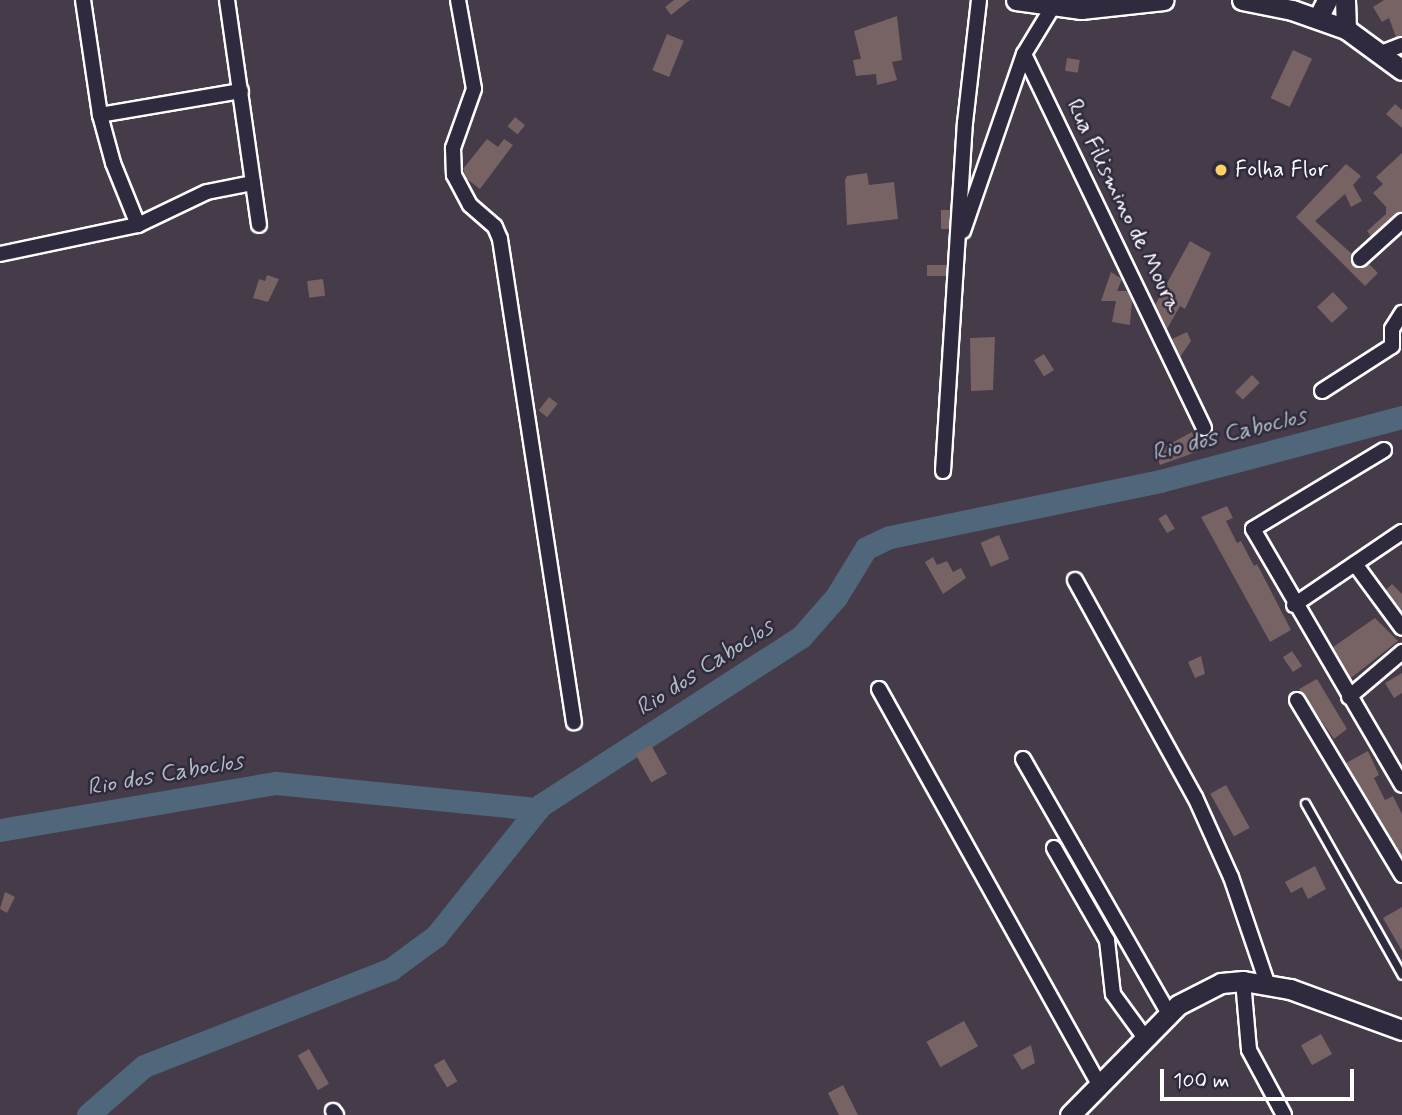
<!DOCTYPE html>
<html>
<head>
<meta charset="utf-8">
<style>
  body { margin:0 }
  #map { position:relative; width:1402px; height:1115px; overflow:hidden; background:#453b49; font-family:Mynerve,sans-serif }
  div>[style] { position:absolute }
  [style*='--x'] { left:calc(var(--x)*1px); top:calc(var(--y)*1px); width:calc(var(--w)*1px); rotate:calc(var(--a)*1deg) }
  .river>* { height:23px; margin:-11.5px; padding:0 11.5px; transform-origin:11.5px; border-radius:11.5px; background:#50677b }
  .building>* { inset:0; background:#776264; transform-origin:0 0 }
  .roads { filter:drop-shadow(2px 0 #fff) drop-shadow(-2px 0 #fff) drop-shadow(0 2px #fff) drop-shadow(0 -2px #fff) }
  .lane>* { height:7px; margin:-3.5px; padding:0 3.5px; transform-origin:3.5px; border-radius:3.5px; background:#2f2a3d }
  .street>* { height:14px; margin:-7px; padding:0 7px; transform-origin:7px; border-radius:7px; background:#2f2a3d }
  .secondary>* { height:19px; margin:-9.5px; padding:0 9.5px; transform-origin:9.5px; border-radius:9.5px; background:#2f2a3d }
  .dots>* { width:19px; height:19px; translate:-50% -50%; box-sizing:border-box; border:4px solid #2f2a3d; border-radius:50% }
  span { translate:-50% -50%; white-space:nowrap; text-align:center; line-height:1.15; -webkit-text-stroke:5px #2f2a3d; paint-order:stroke }
  .poi-label { font-size:23px; color:#fff }
  .left { translate:0 -50%; text-align:left }
  .street-label { font-size:23px; color:#fff }
  .water-label { font-size:24px; color:#b0bbc4; font-style:italic }
  .scale { position:absolute; left:1160px; top:1069px; width:194px; height:32px; box-sizing:border-box; border:4px solid #fff; border-top:0; padding-left:9px; font-size:21px; line-height:24px; white-space:nowrap; color:#fff; -webkit-text-stroke:5px #2f2a3d; paint-order:stroke }
</style>
</head>
<body>
<div id="map">
  <div class="river">
    <div style="--x:0;--y:830;--w:280;--a:-9.7"></div>
    <div style="--x:276;--y:783;--w:263;--a:5.7"></div>
    <div style="--x:88;--y:1115;--w:74;--a:-41.2"></div>
    <div style="--x:144;--y:1066;--w:265;--a:-21.4"></div>
    <div style="--x:391;--y:969;--w:56;--a:-36.3"></div>
    <div style="--x:436;--y:936;--w:168;--a:-51.3"></div>
    <div style="--x:541;--y:805;--w:310;--a:-32.9"></div>
    <div style="--x:801;--y:637;--w:53;--a:-48.8"></div>
    <div style="--x:836;--y:597;--w:57;--a:-58.5"></div>
    <div style="--x:866;--y:548;--w:26;--a:-25"></div>
    <div style="--x:890;--y:537;--w:276;--a:-11.7"></div>
    <div style="--x:1160;--y:481;--w:250;--a:-14.8"></div>
  </div>
  <div class="building">
    <div style="clip-path:polygon(674px 0,690px 0,671px 15px,665px 7px)"></div>
    <div style="clip-path:polygon(1384px 0,1402px 0,1402px 36px,1396px 37px,1389px 18px,1382px 22px,1373px 7px)"></div>
    <div style="clip-path:polygon(897px 16px,902px 60px,892px 62px,897px 80px,877px 85px,876px 74px,856px 76px,853px 60px,861px 59px,854px 31px)"></div>
    <div style="left:667px;top:34px;width:18px;height:39px;rotate:22deg"></div>
    <div style="left:1293px;top:50px;width:21px;height:53px;rotate:25deg"></div>
    <div style="left:1067px;top:58px;width:13px;height:13px;rotate:9deg"></div>
    <div style="clip-path:polygon(1395px 104px,1402px 110px,1402px 128px,1386px 114px)"></div>
    <div style="left:515px;top:117px;width:13px;height:12px;rotate:39deg"></div>
    <div style="clip-path:polygon(487px 139px,498px 147px,504px 139px,513px 145px,480px 189px,467px 179px,463px 169px)"></div>
    <div style="clip-path:polygon(1402px 153px,1402px 212px,1371px 236px,1367px 231px,1386px 214px,1386px 207px,1373px 193px,1383px 184px,1376px 177px)"></div>
    <div style="clip-path:polygon(1346px 164px,1361px 176px,1353px 185px,1362px 201px,1351px 207px,1345px 194px,1315px 221px,1352px 254px,1353px 266px,1369px 264px,1378px 273px,1365px 286px,1296px 217px)"></div>
    <div style="clip-path:polygon(867px 173px,869px 185px,894px 182px,898px 219px,847px 225px,845px 180px,847px 176px)"></div>
    <div style="left:941px;top:210px;width:9px;height:19px"></div>
    <div style="clip-path:polygon(1190px 241px,1211px 253px,1185px 309px,1180px 306px,1167px 329px,1155px 305px)"></div>
    <div style="left:946px;top:265px;width:11px;height:19px;rotate:90deg"></div>
    <div style="clip-path:polygon(1111px 272px,1122px 279px,1117px 291px,1127px 291px,1132px 300px,1130px 325px,1112px 322px,1116px 301px,1101px 301px)"></div>
    <div style="clip-path:polygon(267px 275px,279px 279px,268px 302px,253px 298px,259px 279px,265px 281px)"></div>
    <div style="left:323px;top:279px;width:17px;height:16px;rotate:83deg"></div>
    <div style="left:1333px;top:292px;width:22px;height:22px;rotate:47deg"></div>
    <div style="clip-path:polygon(1187px 332px,1191px 341px,1180px 357px,1172px 339px)"></div>
    <div style="clip-path:polygon(995px 337px,993px 390px,971px 391px,970px 338px)"></div>
    <div style="left:1044px;top:354px;width:19px;height:12px;rotate:58deg"></div>
    <div style="left:1252px;top:375px;width:11px;height:24px;rotate:45deg"></div>
    <div style="left:549px;top:397px;width:11px;height:17px;rotate:38deg"></div>
    <div style="clip-path:polygon(1192px 432px,1199px 451px,1160px 465px,1155px 452px)"></div>
    <div style="clip-path:polygon(1227px 506px,1233px 518px,1226px 521px,1237px 543px,1241px 541px,1254px 566px,1257px 564px,1291px 630px,1270px 642px,1201px 517px)"></div>
    <div style="left:1166px;top:514px;width:17px;height:9px;rotate:59deg"></div>
    <div style="left:999px;top:535px;width:26px;height:20px;rotate:67deg"></div>
    <div style="clip-path:polygon(933px 557px,937px 565px,947px 561px,953px 572px,961px 568px,966px 578px,943px 594px,925px 562px)"></div>
    <div style="clip-path:polygon(1392px 584px,1402px 594px,1402px 612px,1386px 590px)"></div>
    <div style="clip-path:polygon(1375px 618px,1398px 641px,1351px 678px,1333px 647px)"></div>
    <div style="left:1292px;top:651px;width:18px;height:11px;rotate:56deg"></div>
    <div style="clip-path:polygon(1201px 656px,1205px 674px,1195px 678px,1188px 662px)"></div>
    <div style="clip-path:polygon(1402px 673px,1402px 693px,1394px 698px,1385px 683px)"></div>
    <div style="clip-path:polygon(1317px 679px,1347px 729px,1334px 739px,1299px 689px)"></div>
    <div style="left:651px;top:745px;width:33px;height:18px;rotate:61deg"></div>
    <div style="clip-path:polygon(1368px 751px,1379px 775px,1374px 778px,1385px 800px,1393px 796px,1402px 814px,1402px 856px,1346px 763px)"></div>
    <div style="left:1226px;top:785px;width:49px;height:18px;rotate:61deg"></div>
    <div style="clip-path:polygon(1315px 866px,1326px 889px,1308px 899px,1302px 887px,1291px 893px,1285px 882px)"></div>
    <div style="clip-path:polygon(5px 892px,15px 897px,7px 913px,0 909px)"></div>
    <div style="clip-path:polygon(1402px 907px,1402px 951px,1383px 918px)"></div>
    <div style="left:964px;top:1021px;width:29px;height:43px;rotate:61deg"></div>
    <div style="left:1321px;top:1034px;width:23px;height:23px;rotate:61deg"></div>
    <div style="clip-path:polygon(1031px 1045px,1035px 1063px,1022px 1070px,1013px 1055px)"></div>
    <div style="left:309px;top:1049px;width:40px;height:13px;rotate:60deg"></div>
    <div style="left:444px;top:1059px;width:26px;height:12px;rotate:59deg"></div>
    <div style="clip-path:polygon(843px 1085px,858px 1115px,839px 1115px,828px 1093px)"></div>
  </div>
  <div class="roads">
    <div class="lane">
      <div style="--x:1305;--y:803;--w:197;--a:60.6"></div>
    </div>
    <div class="street">
      <div style="--x:83;--y:0;--w:116;--a:81.6"></div>
      <div style="--x:100;--y:115;--w:50;--a:74.8"></div>
      <div style="--x:113;--y:163;--w:67;--a:68"></div>
      <div style="--x:227;--y:0;--w:227;--a:81.9"></div>
      <div style="--x:458;--y:0;--w:90;--a:79.8"></div>
      <div style="--x:474;--y:89;--w:63;--a:109.6"></div>
      <div style="--x:453;--y:148;--w:27;--a:88"></div>
      <div style="--x:454;--y:175;--w:34;--a:62"></div>
      <div style="--x:470;--y:205;--w:33;--a:41"></div>
      <div style="--x:495;--y:227;--w:13;--a:67"></div>
      <div style="--x:500;--y:239;--w:489;--a:81.3"></div>
      <div style="--x:1052;--y:8;--w:54;--a:121.3"></div>
      <div style="--x:1024;--y:54;--w:415;--a:64.3"></div>
      <div style="--x:1381;--y:53;--w:22;--a:-21"></div>
      <div style="--x:100;--y:115;--w:143;--a:-9.7"></div>
      <div style="--x:963;--y:231;--w:187;--a:-71"></div>
      <div style="--x:0;--y:254;--w:141;--a:-11.9"></div>
      <div style="--x:138;--y:225;--w:76;--a:-25.6"></div>
      <div style="--x:207;--y:192;--w:47;--a:-11.1"></div>
      <div style="--x:1360;--y:259;--w:57;--a:-42.1"></div>
      <div style="--x:1322;--y:391;--w:83;--a:-32.7"></div>
      <div style="--x:1392;--y:346;--w:17;--a:-90"></div>
      <div style="--x:1392;--y:329;--w:19;--a:-58"></div>
      <div style="--x:1384;--y:450;--w:153;--a:148.9"></div>
      <div style="--x:1253;--y:529;--w:296;--a:59.8"></div>
      <div style="--x:943;--y:471;--w:349;--a:-86.4"></div>
      <div style="--x:965;--y:123;--w:124;--a:-83.5"></div>
      <div style="--x:1355;--y:564;--w:79;--a:53.7"></div>
      <div style="--x:1075;--y:580;--w:248;--a:61.1"></div>
      <div style="--x:1195;--y:797;--w:88;--a:65.8"></div>
      <div style="--x:1231;--y:877;--w:112;--a:71.2"></div>
      <div style="--x:1294;--y:605;--w:130;--a:-34.1"></div>
      <div style="--x:879;--y:689;--w:453;--a:60.9"></div>
      <div style="--x:1349;--y:697;--w:70;--a:-40.3"></div>
      <div style="--x:1297;--y:700;--w:204;--a:59"></div>
      <div style="--x:1023;--y:759;--w:294;--a:60.2"></div>
      <div style="--x:1054;--y:848;--w:106;--a:60.1"></div>
      <div style="--x:1107;--y:940;--w:54;--a:83.7"></div>
      <div style="--x:1113;--y:994;--w:54;--a:54"></div>
      <div style="--x:1243;--y:981;--w:69;--a:85"></div>
      <div style="--x:1249;--y:1050;--w:74;--a:61.7"></div>
      <div style="--x:333;--y:1111;--w:5;--a:53"></div>
    </div>
    <div class="secondary">
      <div style="--x:1016;--y:0;--w:66;--a:7.9"></div>
      <div style="--x:1081;--y:9;--w:83;--a:-6.2"></div>
      <div style="--x:1242;--y:0;--w:51;--a:11.3"></div>
      <div style="--x:1292;--y:10;--w:57;--a:19.4"></div>
      <div style="--x:1346;--y:29;--w:69;--a:36.2"></div>
      <div style="--x:1345;--y:0;--w:29;--a:88"></div>
      <div style="--x:1318;--y:18;--w:20;--a:-63"></div>
      <div style="--x:1070;--y:1115;--w:154;--a:-45.5"></div>
      <div style="--x:1178;--y:1005;--w:48;--a:-27.1"></div>
      <div style="--x:1221;--y:983;--w:22;--a:-5"></div>
      <div style="--x:1243;--y:981;--w:48;--a:9.7"></div>
      <div style="--x:1290;--y:989;--w:119;--a:20.1"></div>
    </div>
  </div>
  <div class="dots">
    <div style="left:1221px;top:170px;background:#ffd166"></div>
  </div>
  <div class="poi-label">
    <span class="left" style="left:1235px;top:170px">Folha Flor</span>
  </div>
  <div class="street-label">
    <span style="left:1123px;top:206px;rotate:64deg">Rua Filismino de Moura</span>
  </div>
  <div class="water-label">
    <span style="left:1229px;top:435px;rotate:-14deg">Rio dos Caboclos</span>
    <span style="left:705px;top:668px;rotate:-33deg">Rio dos Caboclos</span>
    <span style="left:165px;top:775px;rotate:-10deg">Rio dos Caboclos</span>
  </div>
  <div class="scale">100 m</div>
</div>
</body>
</html>
